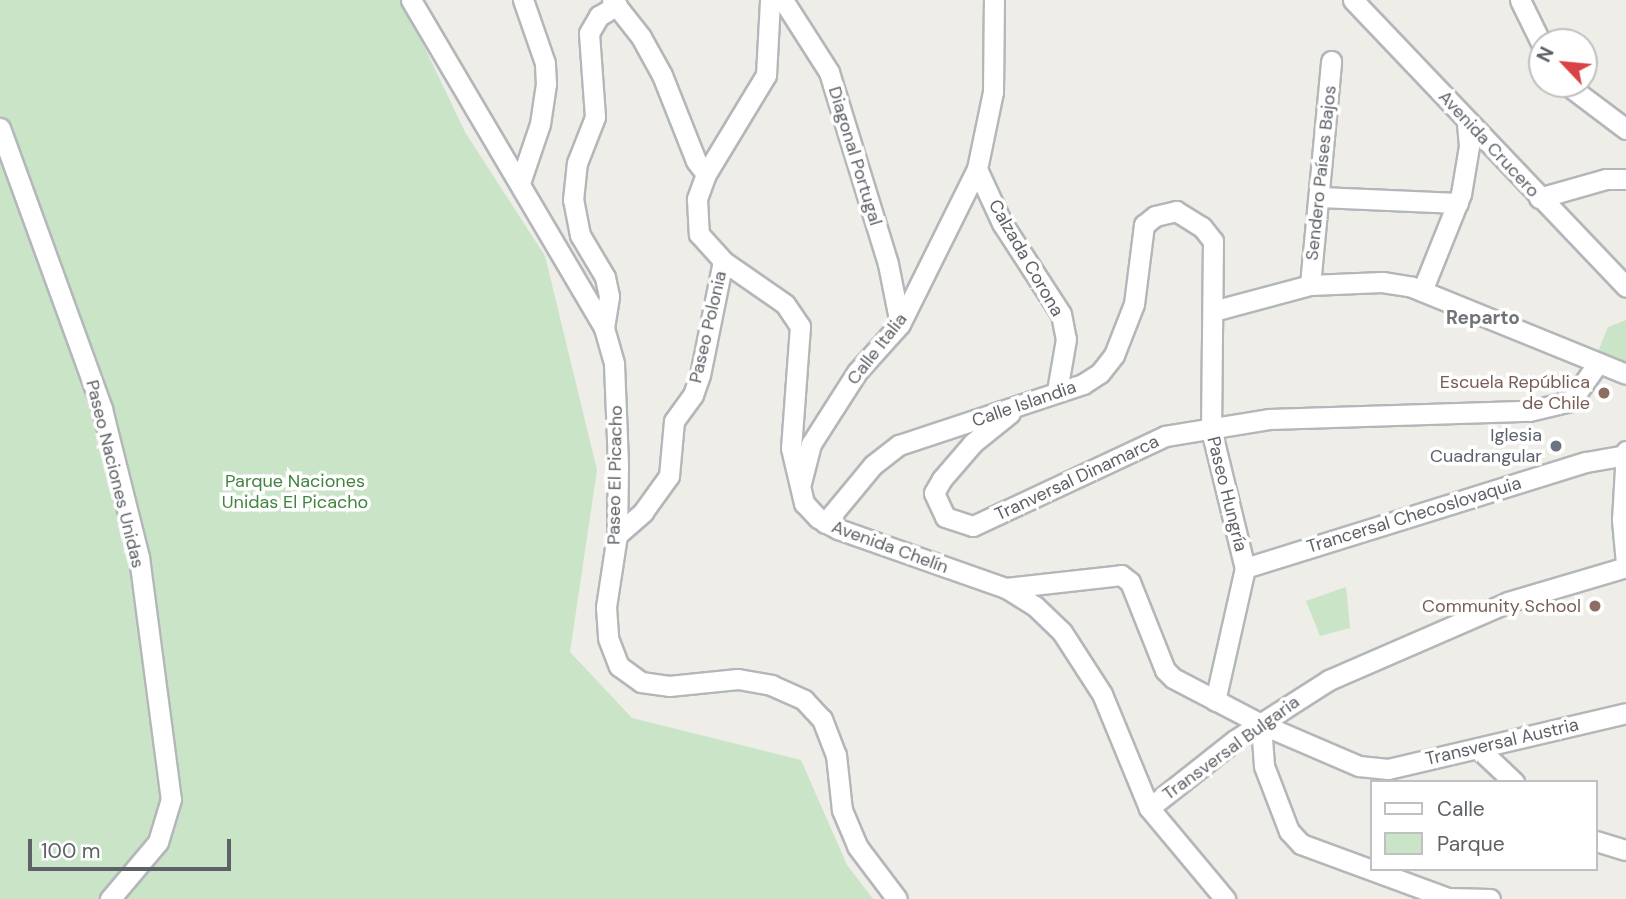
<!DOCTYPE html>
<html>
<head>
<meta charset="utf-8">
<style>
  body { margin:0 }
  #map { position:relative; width:1626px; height:899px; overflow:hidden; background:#efede7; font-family:"DM Sans",sans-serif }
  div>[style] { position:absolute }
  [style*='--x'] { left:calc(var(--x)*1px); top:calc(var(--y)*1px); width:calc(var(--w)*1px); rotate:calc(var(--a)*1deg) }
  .green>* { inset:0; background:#c9e4c6 }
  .roads { filter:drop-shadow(2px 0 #b4b7ba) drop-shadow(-2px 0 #b4b7ba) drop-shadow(0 2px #b4b7ba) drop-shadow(0 -2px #b4b7ba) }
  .minor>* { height:19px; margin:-9.5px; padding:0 9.5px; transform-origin:9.5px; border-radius:9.5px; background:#fff }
  .dots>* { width:19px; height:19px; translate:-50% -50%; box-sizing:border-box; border:4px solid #fff; border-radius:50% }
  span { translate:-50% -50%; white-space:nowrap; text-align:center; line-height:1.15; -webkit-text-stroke:7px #fff; paint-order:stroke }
  .street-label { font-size:18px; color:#5e6266 }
  .education-label { font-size:18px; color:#785e54 }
  .right { translate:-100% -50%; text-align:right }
  .worship-label { font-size:18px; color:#5b616d }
  .park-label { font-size:18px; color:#42843f }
  .neighbourhood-label { font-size:19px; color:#707478; font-weight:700 }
  .legend { position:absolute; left:1370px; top:780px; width:228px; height:91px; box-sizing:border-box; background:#fff; border:2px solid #bfc0c2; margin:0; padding:9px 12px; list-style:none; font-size:21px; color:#5e6266 }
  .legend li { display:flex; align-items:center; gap:14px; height:35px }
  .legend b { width:35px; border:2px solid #bfc0c2 }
  .north { position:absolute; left:1528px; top:28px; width:70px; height:70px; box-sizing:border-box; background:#fff; border:2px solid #bfc0c2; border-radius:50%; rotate:296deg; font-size:19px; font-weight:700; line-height:28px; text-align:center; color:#5e6266 }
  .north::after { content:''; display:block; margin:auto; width:24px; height:32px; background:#d94345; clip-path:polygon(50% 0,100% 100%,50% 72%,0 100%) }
  .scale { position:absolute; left:28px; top:839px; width:203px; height:32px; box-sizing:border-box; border:4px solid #5e6266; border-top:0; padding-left:9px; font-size:21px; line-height:24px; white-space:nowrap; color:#5e6266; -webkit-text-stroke:5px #fff; paint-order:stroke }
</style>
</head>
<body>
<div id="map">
  <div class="green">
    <div style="clip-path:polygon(0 0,402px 0,465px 132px,545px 256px,597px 470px,570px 652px,632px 718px,801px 760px,847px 865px,873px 899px,0 899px)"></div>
    <div style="clip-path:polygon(1626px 320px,1626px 367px,1597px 354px,1608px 327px)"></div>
    <div style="clip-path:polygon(1346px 587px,1350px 628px,1320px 636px,1306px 601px)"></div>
  </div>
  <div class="roads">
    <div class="minor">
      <div style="--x:411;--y:0;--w:381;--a:59.5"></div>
      <div style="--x:604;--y:328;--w:37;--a:74"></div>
      <div style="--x:614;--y:364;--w:101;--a:87.7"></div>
      <div style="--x:618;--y:465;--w:70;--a:90.8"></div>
      <div style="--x:617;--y:535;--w:73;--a:98.7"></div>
      <div style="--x:606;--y:607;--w:31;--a:86"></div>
      <div style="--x:608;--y:638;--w:30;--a:69"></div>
      <div style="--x:619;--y:666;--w:27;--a:36"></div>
      <div style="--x:641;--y:682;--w:28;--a:8"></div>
      <div style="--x:669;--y:686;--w:69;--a:-5.8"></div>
      <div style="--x:738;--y:679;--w:34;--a:10"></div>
      <div style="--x:771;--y:685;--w:36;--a:24"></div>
      <div style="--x:804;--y:700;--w:26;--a:47"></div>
      <div style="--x:822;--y:719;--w:39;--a:69"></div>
      <div style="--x:836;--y:755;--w:55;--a:83.8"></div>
      <div style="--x:842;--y:810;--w:39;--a:67"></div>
      <div style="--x:857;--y:846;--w:66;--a:53"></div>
      <div style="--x:612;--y:0;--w:47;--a:51.9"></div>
      <div style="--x:641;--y:37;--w:43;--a:61.1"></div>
      <div style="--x:662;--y:75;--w:92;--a:68.4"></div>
      <div style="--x:696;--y:161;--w:16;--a:52"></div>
      <div style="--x:706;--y:174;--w:27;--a:110"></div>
      <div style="--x:697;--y:199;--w:35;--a:87"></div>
      <div style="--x:699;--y:234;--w:36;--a:48"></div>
      <div style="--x:723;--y:261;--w:75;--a:34.7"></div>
      <div style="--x:785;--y:304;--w:27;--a:56"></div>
      <div style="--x:800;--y:326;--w:122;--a:94.2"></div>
      <div style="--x:791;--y:448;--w:57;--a:76.7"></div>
      <div style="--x:804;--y:503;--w:21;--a:47"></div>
      <div style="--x:818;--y:518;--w:23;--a:29"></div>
      <div style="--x:838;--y:529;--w:178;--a:19.4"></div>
      <div style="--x:1006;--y:588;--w:34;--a:32"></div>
      <div style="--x:1035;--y:606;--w:37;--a:44"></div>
      <div style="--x:1062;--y:632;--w:74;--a:57.2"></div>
      <div style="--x:1102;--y:694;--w:123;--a:67.6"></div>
      <div style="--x:1149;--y:808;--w:119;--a:50.1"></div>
      <div style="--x:783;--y:0;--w:85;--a:57.4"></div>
      <div style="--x:829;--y:72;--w:201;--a:72.9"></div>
      <div style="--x:888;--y:264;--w:61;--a:78.7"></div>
      <div style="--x:1353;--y:0;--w:396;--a:46.4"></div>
      <div style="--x:1520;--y:0;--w:50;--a:63.9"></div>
      <div style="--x:1566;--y:84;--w:75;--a:36.9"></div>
      <div style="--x:0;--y:128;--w:299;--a:70"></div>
      <div style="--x:102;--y:409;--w:153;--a:76"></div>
      <div style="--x:139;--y:557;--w:244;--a:82.5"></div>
      <div style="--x:171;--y:799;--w:45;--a:106.8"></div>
      <div style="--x:158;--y:842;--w:75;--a:130.1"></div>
      <div style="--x:977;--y:169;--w:60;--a:65.2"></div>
      <div style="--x:1002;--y:223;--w:108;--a:57"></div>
      <div style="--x:1061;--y:314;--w:25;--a:79"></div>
      <div style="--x:1066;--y:339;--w:53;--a:99.8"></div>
      <div style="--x:706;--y:174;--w:116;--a:-58.8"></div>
      <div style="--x:766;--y:75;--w:75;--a:-86.9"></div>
      <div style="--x:520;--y:183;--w:62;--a:-71.3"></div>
      <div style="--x:540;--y:124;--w:40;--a:-81.5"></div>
      <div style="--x:546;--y:84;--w:21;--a:-93"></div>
      <div style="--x:545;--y:63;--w:67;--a:-109.2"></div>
      <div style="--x:1320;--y:197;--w:138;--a:2.5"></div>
      <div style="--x:1539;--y:198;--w:70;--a:-15.8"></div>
      <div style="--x:1606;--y:179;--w:20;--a:0"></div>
      <div style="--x:1310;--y:285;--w:225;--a:-84.6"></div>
      <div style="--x:1422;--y:291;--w:105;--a:-68.1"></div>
      <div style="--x:1461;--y:194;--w:49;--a:-80.5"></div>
      <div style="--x:1469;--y:146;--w:25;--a:-95"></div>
      <div style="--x:1213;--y:311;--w:100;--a:-15"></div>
      <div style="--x:1310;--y:285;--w:72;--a:-2.4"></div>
      <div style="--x:1382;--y:282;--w:30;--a:9"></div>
      <div style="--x:1412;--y:287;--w:231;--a:22.1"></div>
      <div style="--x:604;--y:328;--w:32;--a:-81"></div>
      <div style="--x:609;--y:296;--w:19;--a:-102"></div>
      <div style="--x:605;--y:277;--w:49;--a:-120.8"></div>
      <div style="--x:580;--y:235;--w:36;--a:-101"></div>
      <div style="--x:573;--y:200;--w:37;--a:-84"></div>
      <div style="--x:577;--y:163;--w:49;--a:-68.6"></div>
      <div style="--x:595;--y:117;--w:84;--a:-94.1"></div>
      <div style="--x:589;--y:33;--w:20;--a:-60"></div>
      <div style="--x:599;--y:16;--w:21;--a:-31"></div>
      <div style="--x:1010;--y:413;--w:48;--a:141"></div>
      <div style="--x:973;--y:443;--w:48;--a:130.7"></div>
      <div style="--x:942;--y:479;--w:16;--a:120"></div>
      <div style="--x:934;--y:493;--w:26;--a:65"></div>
      <div style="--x:945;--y:517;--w:29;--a:18"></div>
      <div style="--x:973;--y:526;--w:212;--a:-25.1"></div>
      <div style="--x:1165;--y:436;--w:105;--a:-9.3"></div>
      <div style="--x:1269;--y:419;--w:260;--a:-1.8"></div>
      <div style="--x:1529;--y:411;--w:43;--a:-13.4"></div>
      <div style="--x:1571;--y:401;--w:47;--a:-54.6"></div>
      <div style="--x:1626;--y:451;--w:69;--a:93.3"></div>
      <div style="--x:1622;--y:520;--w:43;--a:84.7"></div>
      <div style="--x:801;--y:483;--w:40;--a:-75.6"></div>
      <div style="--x:811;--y:444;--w:85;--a:-57.4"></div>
      <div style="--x:857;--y:372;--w:64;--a:-48.1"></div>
      <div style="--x:900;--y:324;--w:173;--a:-63.6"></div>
      <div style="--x:977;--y:169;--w:79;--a:-78.3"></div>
      <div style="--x:993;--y:92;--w:92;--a:-89.4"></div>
      <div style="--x:825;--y:523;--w:75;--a:-50.4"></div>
      <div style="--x:873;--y:465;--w:33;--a:-38"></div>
      <div style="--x:899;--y:445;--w:194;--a:-18.3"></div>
      <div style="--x:1083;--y:384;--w:20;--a:-33"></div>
      <div style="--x:1100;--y:373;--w:23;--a:-52"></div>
      <div style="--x:1114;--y:355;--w:55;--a:-68.6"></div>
      <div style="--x:1134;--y:304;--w:80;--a:-82.8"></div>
      <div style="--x:1144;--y:225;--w:14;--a:-39"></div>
      <div style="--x:1155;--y:216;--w:22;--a:-13"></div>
      <div style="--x:1176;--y:211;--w:31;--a:32"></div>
      <div style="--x:1202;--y:227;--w:18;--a:52"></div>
      <div style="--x:1213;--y:241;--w:188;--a:90.6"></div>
      <div style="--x:1211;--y:429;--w:143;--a:76.3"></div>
      <div style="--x:1245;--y:568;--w:136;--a:102.7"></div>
      <div style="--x:617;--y:535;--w:35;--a:-41"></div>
      <div style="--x:643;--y:512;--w:44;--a:-54.2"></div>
      <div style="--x:669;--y:476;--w:55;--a:-84.8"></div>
      <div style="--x:674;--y:421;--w:32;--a:-54"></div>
      <div style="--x:693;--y:395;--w:21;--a:-71"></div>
      <div style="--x:700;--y:375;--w:116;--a:-78.6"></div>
      <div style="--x:1245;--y:568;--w:357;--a:-17.3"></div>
      <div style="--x:1586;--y:462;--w:40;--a:-10"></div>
      <div style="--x:1006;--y:588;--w:116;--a:-6.4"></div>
      <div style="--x:1121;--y:575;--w:11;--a:38"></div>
      <div style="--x:1130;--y:582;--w:95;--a:68.3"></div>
      <div style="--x:1165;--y:670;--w:11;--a:45"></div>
      <div style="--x:1173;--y:678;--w:99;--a:27.6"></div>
      <div style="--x:1261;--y:724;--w:107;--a:23.2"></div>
      <div style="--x:1359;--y:766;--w:29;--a:6"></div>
      <div style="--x:1388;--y:769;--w:244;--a:-13.2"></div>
      <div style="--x:1261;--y:724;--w:42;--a:85.9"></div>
      <div style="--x:1264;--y:766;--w:70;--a:69"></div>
      <div style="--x:1289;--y:831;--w:18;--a:47"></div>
      <div style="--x:1301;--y:844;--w:157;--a:20.2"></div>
      <div style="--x:1448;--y:898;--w:42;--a:1.4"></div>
      <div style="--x:1478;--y:748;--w:50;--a:43.4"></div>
      <div style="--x:1149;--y:808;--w:110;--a:-38.3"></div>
      <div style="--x:1235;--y:740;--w:112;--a:-32.6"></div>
      <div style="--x:1329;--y:680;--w:195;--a:-23.5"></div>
      <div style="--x:1508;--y:602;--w:123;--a:-16.5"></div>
      <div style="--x:1596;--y:841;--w:31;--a:17"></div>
    </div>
  </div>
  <div class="dots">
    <div style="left:1604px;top:393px;background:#8d6e63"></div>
    <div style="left:1556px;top:446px;background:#6b7280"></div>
    <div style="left:1595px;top:606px;background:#8d6e63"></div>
  </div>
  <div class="street-label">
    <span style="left:1489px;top:144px;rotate:47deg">Avenida Crucero</span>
    <span style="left:855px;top:156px;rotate:73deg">Diagonal Portugal</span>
    <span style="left:1321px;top:173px;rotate:-84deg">Sendero Países Bajos</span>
    <span style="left:1026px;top:258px;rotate:60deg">Calzada Corona</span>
    <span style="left:708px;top:327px;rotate:-77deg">Paseo Polonia</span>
    <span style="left:877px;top:349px;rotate:-52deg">Calle Italia</span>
    <span style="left:1024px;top:404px;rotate:-19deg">Calle Islandia</span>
    <span style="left:115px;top:474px;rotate:76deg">Paseo Naciones Unidas</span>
    <span style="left:615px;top:475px;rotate:-89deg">Paseo El Picacho</span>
    <span style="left:1077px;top:478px;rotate:-25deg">Tranversal Dinamarca</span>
    <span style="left:1227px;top:494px;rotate:76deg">Paseo Hungría</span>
    <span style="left:1414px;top:515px;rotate:-17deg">Trancersal Checoslovaquia</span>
    <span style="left:890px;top:547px;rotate:20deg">Avenida Chelín</span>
    <span style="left:1502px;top:742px;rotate:-13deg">Transversal Austria</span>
    <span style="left:1231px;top:748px;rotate:-36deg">Transversal Bulgaria</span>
  </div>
  <div class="education-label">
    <span class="right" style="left:1590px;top:393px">Escuela República<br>de Chile</span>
    <span class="right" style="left:1581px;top:606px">Community School</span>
  </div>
  <div class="worship-label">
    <span class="right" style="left:1542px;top:446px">Iglesia<br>Cuadrangular</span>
  </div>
  <div class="park-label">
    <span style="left:295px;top:492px">Parque Naciones<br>Unidas El Picacho</span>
  </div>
  <div class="neighbourhood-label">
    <span style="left:1483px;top:318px">Reparto</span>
  </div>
  <ul class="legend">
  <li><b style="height:9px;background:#fff"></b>Calle</li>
  <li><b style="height:19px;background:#c9e4c6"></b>Parque</li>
  </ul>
  <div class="north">N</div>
  <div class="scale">100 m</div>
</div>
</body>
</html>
